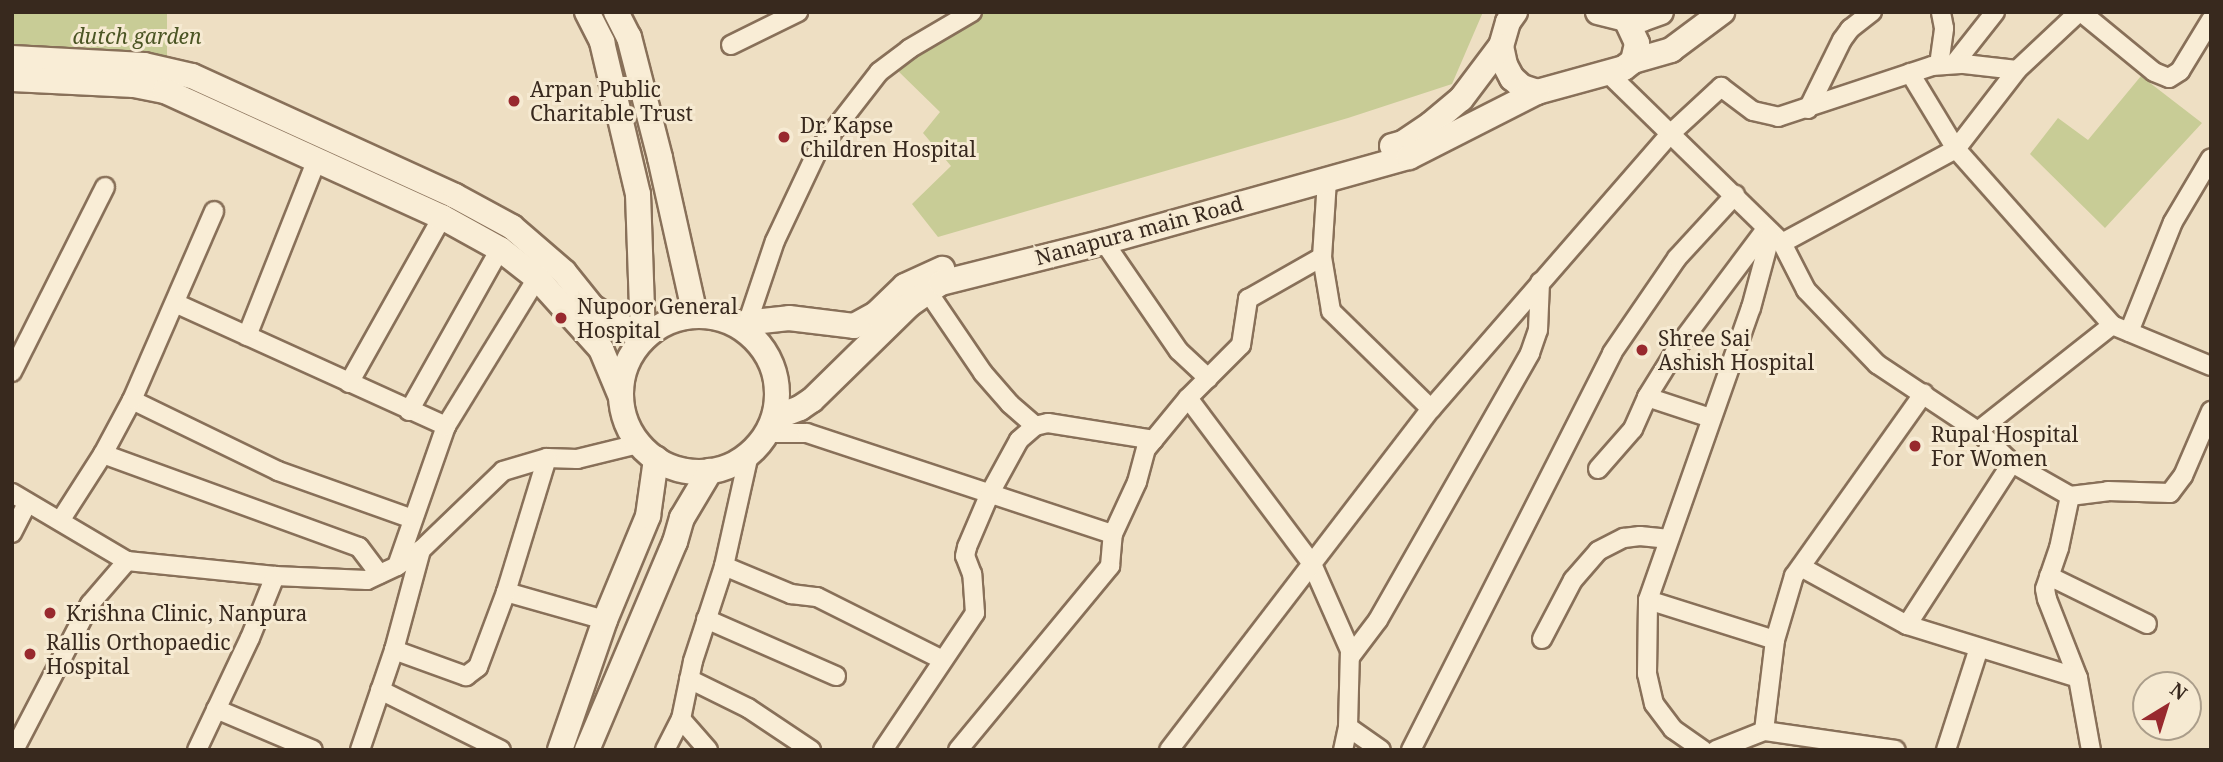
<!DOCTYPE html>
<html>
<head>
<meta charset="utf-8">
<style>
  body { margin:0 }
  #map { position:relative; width:2223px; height:762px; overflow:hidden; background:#eedfc3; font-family:"Noto Serif",serif }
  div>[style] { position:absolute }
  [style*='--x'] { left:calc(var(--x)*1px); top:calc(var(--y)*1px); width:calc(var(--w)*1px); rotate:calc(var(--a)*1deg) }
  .green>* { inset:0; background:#c8cc96; transform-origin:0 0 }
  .roads { filter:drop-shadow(2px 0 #887059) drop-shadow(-2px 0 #887059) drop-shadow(0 2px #887059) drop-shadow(0 -2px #887059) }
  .street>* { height:18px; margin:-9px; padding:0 9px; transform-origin:9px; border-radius:9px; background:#f9edd6 }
  .secondary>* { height:24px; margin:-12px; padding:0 12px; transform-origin:12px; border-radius:12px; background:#f9edd6 }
  .secondary>.ring { margin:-12px; padding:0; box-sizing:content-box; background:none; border:24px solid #f9edd6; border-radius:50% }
  .dots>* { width:19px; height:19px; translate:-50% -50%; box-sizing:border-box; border:4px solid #f6ead2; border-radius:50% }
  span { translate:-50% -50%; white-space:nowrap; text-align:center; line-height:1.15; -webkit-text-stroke:6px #f6ead2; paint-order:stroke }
  .park-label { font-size:21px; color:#4b5524; font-style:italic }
  .poi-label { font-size:21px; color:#38291e }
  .left { translate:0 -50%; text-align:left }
  .street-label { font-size:21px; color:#38291e }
  .frame { position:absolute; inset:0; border:14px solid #38291e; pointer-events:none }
  .north { position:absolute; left:2132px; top:671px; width:70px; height:70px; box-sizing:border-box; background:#f6ead2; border:2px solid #aa9d8a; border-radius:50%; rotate:38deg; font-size:19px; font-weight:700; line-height:28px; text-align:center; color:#38291e }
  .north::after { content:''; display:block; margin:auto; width:24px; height:32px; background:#98292e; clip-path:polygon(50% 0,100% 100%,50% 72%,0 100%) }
</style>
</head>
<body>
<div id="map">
  <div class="green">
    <div style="left:12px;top:12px;width:155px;height:44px"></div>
    <div style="clip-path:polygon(984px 12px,1483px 12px,1452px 84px,1348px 118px,938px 237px,912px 204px,951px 166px,923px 133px,940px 112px,897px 70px,917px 53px)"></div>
    <div style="clip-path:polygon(2141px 76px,2202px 123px,2105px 228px,2030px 154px,2058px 118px,2088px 140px)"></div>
  </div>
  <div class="roads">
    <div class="street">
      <div style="--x:2081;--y:12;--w:94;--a:39.4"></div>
      <div style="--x:2154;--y:72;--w:16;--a:22"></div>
      <div style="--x:2169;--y:78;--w:13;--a:-32"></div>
      <div style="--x:2180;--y:71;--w:60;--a:-58.7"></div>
      <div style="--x:731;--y:45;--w:75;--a:-26.2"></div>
      <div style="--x:1954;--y:64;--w:66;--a:-51.7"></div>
      <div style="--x:1939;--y:65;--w:37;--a:-82"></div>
      <div style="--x:1944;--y:28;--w:16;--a:-101"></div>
      <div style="--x:1910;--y:73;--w:89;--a:58.8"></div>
      <div style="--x:1956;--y:149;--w:235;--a:48.4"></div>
      <div style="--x:2112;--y:325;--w:107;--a:22.5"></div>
      <div style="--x:1609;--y:74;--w:242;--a:44.3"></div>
      <div style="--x:1782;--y:243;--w:53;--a:62.9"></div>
      <div style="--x:1806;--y:290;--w:103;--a:46.2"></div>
      <div style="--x:1877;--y:364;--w:121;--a:33.6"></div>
      <div style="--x:1978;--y:431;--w:47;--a:43.3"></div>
      <div style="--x:2012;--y:463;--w:67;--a:29.6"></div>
      <div style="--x:2070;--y:496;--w:53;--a:101.9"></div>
      <div style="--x:2059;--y:548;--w:43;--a:108.9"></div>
      <div style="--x:2045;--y:589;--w:10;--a:79"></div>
      <div style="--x:2047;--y:599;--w:85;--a:68.6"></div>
      <div style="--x:2078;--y:678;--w:73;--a:79.8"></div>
      <div style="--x:1808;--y:109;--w:77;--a:-63.8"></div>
      <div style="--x:1842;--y:40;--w:14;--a:-54"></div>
      <div style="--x:1850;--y:29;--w:28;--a:-38"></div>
      <div style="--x:1327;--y:180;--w:77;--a:93.7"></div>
      <div style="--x:1322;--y:257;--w:55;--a:80.5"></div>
      <div style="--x:1331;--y:311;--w:140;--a:44.4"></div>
      <div style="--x:1104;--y:242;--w:132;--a:55.5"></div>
      <div style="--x:1179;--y:351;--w:40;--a:43"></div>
      <div style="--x:1782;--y:243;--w:198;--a:-28.4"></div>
      <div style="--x:1956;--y:149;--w:100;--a:-52.3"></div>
      <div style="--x:2017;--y:70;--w:85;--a:-43.1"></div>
      <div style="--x:928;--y:292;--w:98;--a:55.8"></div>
      <div style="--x:983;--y:373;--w:41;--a:48.9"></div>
      <div style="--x:1010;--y:404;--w:33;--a:41"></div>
      <div style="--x:175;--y:303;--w:298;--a:24.4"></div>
      <div style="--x:748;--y:321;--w:84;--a:-71.4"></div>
      <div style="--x:775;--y:241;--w:98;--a:-64.7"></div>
      <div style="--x:817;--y:152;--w:101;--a:-52.2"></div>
      <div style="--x:879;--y:72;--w:38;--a:-37"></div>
      <div style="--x:909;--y:49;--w:73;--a:-30.4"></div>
      <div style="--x:2129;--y:332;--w:118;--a:-68.2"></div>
      <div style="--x:2173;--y:222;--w:74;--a:-59.3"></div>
      <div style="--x:247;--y:336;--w:190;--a:-68.4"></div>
      <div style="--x:12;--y:372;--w:207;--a:-63.3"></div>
      <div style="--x:349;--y:383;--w:190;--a:-60.7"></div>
      <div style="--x:1647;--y:397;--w:67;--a:18.2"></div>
      <div style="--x:1188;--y:398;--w:207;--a:53.2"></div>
      <div style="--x:1312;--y:564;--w:94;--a:66.2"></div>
      <div style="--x:1350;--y:650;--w:77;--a:91.5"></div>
      <div style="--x:1348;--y:727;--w:24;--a:102"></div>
      <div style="--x:132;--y:400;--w:162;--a:25.9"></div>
      <div style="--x:278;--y:471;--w:143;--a:19.6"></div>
      <div style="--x:409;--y:411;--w:186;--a:-60.7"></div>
      <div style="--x:1978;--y:431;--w:171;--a:-38.3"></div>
      <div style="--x:766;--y:433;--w:41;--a:0"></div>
      <div style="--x:807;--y:433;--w:322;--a:18.3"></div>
      <div style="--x:103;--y:454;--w:272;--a:20"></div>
      <div style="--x:359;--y:547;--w:34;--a:53"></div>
      <div style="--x:1598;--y:469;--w:53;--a:-48.8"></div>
      <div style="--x:1633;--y:429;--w:35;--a:-66"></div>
      <div style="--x:1647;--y:397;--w:62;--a:-58.1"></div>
      <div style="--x:1680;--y:344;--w:144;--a:-53.2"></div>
      <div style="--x:12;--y:493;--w:134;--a:30.6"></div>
      <div style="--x:127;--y:561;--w:149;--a:5.8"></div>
      <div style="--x:275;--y:576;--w:92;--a:2.5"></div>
      <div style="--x:367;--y:580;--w:33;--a:-25"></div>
      <div style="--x:397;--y:566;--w:29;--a:-34"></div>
      <div style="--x:421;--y:550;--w:114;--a:-43.9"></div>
      <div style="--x:503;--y:471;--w:46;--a:-16.5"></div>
      <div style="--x:547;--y:458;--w:30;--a:2"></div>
      <div style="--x:577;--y:459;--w:63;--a:-13.8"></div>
      <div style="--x:2070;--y:496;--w:38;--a:-7"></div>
      <div style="--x:2108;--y:491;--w:62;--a:1.8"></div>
      <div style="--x:2170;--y:493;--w:21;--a:-53"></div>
      <div style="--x:2183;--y:476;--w:71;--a:-66.7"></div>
      <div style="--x:60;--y:521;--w:80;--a:-57.3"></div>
      <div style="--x:103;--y:454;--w:61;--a:-61.8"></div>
      <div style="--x:132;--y:400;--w:206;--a:-66.5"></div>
      <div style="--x:12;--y:533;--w:34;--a:-63"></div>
      <div style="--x:397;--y:566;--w:148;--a:-70.7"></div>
      <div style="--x:446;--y:426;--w:174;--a:-58.4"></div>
      <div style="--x:724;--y:566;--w:73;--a:22.7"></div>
      <div style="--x:791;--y:594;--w:26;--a:7"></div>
      <div style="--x:817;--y:597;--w:139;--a:26.6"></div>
      <div style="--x:1801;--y:567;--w:121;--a:28.7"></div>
      <div style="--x:1907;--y:625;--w:179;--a:17.2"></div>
      <div style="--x:2049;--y:576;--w:109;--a:26.1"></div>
      <div style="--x:506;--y:592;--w:103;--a:15.8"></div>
      <div style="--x:1648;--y:600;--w:133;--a:17.5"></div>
      <div style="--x:706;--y:619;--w:142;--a:23.7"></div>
      <div style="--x:1907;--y:625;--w:193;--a:-57.1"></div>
      <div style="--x:1542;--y:639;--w:67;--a:-62.3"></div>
      <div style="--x:1573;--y:580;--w:38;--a:-49"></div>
      <div style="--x:1598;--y:551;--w:29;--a:-27"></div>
      <div style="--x:1624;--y:538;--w:16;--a:-7"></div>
      <div style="--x:1640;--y:536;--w:27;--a:6"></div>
      <div style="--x:394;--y:650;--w:77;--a:19.9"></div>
      <div style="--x:466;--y:676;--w:15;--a:-37"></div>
      <div style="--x:478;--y:667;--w:80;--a:-69.5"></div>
      <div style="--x:506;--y:592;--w:140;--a:-73"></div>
      <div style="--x:1350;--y:657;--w:46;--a:-52.9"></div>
      <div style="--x:1378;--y:620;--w:307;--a:-60.3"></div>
      <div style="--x:1530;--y:353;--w:24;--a:-71"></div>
      <div style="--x:1538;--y:330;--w:48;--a:-87.6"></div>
      <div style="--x:689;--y:679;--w:66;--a:26.2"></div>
      <div style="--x:748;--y:708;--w:76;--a:33.7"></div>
      <div style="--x:380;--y:690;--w:135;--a:26.4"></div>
      <div style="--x:216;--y:709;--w:105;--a:22.9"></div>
      <div style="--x:1348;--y:727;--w:40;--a:34.9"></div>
      <div style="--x:1764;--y:731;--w:92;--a:-83.1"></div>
      <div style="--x:1775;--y:640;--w:67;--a:-73.5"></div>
      <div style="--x:1794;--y:576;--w:224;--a:-54.6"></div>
      <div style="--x:14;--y:750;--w:165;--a:-62.5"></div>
      <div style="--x:90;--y:604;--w:57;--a:-49.3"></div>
      <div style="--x:197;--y:750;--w:124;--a:-64.7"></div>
      <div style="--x:250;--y:638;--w:67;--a:-68"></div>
      <div style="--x:360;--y:750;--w:106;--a:-71.2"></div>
      <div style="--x:394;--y:650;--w:104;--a:-74.9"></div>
      <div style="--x:665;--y:750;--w:35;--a:-63"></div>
      <div style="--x:708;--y:750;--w:41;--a:-131.1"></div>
      <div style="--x:681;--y:719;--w:59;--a:-78.3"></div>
      <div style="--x:693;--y:661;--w:100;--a:-71.9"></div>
      <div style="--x:724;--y:566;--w:115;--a:-77.4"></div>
      <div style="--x:883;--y:750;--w:165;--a:-56.1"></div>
      <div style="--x:975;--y:613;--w:39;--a:-94"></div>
      <div style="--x:972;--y:574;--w:19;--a:-111"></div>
      <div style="--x:965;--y:556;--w:9;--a:-77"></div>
      <div style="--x:967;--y:547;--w:59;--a:-66.9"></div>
      <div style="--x:990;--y:493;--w:60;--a:-61.3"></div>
      <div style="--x:1019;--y:440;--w:21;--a:-41"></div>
      <div style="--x:1035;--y:426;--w:13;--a:-13"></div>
      <div style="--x:1048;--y:423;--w:107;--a:9.1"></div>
      <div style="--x:958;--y:750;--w:239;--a:-50.4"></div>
      <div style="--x:1110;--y:566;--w:32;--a:-85"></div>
      <div style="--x:1113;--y:534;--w:57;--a:-65.2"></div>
      <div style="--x:1137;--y:482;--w:34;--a:-75"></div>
      <div style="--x:1146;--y:449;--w:66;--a:-50.5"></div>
      <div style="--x:1188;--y:398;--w:75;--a:-45"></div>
      <div style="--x:1241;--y:345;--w:47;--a:-81.3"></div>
      <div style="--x:1248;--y:299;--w:85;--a:-29.6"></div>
      <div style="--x:1169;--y:750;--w:430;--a:-52.5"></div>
      <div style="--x:1431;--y:409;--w:363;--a:-49"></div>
      <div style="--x:1669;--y:135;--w:71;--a:-42.7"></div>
      <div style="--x:1721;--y:87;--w:40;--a:37"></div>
      <div style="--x:1753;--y:111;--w:26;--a:13"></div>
      <div style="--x:1778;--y:117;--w:162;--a:-18.3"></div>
      <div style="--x:1932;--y:66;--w:32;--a:-4"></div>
      <div style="--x:1964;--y:64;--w:53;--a:6.5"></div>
      <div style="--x:1411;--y:750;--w:445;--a:-63.1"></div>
      <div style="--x:1612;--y:353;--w:115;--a:-55.6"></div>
      <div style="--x:1677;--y:258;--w:86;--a:-47.4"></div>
      <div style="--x:1703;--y:750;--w:37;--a:-145"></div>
      <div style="--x:1673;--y:729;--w:31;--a:-127"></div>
      <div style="--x:1654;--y:704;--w:31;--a:-103"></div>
      <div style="--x:1647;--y:674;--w:74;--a:-89.2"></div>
      <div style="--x:1648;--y:600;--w:310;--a:-70.6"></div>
      <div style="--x:1751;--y:308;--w:77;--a:-74.9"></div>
      <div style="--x:1716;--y:750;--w:52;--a:-21.6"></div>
      <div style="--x:1764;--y:731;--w:133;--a:8.2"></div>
      <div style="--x:1946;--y:750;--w:107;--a:-72.1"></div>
    </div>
    <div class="secondary">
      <div style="--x:587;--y:12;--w:34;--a:63"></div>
      <div style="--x:602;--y:42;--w:156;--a:76.7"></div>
      <div style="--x:638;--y:194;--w:145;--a:88"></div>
      <div style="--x:616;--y:12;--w:28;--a:63"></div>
      <div style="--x:629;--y:37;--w:125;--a:75.6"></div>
      <div style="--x:660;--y:158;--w:161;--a:77.4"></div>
      <div style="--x:1515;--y:12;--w:12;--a:125"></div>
      <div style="--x:1508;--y:22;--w:25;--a:106"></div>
      <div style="--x:1501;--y:46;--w:19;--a:78"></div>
      <div style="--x:1505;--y:65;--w:15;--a:62"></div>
      <div style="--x:1512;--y:78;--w:13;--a:42"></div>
      <div style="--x:1522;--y:87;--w:16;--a:18"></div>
      <div style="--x:1537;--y:92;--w:90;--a:-15.4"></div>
      <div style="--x:1624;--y:68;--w:11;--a:-38"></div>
      <div style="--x:1633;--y:61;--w:18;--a:-77"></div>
      <div style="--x:1637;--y:43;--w:26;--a:-115"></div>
      <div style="--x:1598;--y:12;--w:29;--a:14"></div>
      <div style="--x:1626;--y:19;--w:16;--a:0"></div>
      <div style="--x:1642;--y:19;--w:20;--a:-20"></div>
      <div style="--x:12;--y:58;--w:132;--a:3"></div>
      <div style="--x:144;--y:65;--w:49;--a:12.9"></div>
      <div style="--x:192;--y:76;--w:289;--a:24.5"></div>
      <div style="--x:455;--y:196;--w:65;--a:28.5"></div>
      <div style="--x:512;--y:227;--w:69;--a:40.9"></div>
      <div style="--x:564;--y:272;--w:45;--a:51.3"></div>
      <div style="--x:592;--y:307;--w:60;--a:32.1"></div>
      <div style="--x:1633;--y:61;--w:40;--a:-16"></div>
      <div style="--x:1671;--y:50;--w:64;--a:-36.7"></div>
      <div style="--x:12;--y:79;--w:122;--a:2.8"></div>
      <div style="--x:134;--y:85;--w:32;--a:11"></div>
      <div style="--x:165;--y:91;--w:304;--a:24.5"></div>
      <div style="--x:442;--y:217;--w:66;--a:28.9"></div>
      <div style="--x:500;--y:249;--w:47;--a:38.1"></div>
      <div style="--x:537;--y:278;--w:96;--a:48"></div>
      <div style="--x:601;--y:349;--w:52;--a:67.4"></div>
      <div style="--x:1392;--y:146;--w:11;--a:-15"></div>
      <div style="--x:1403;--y:143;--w:34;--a:-34"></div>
      <div style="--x:1431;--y:124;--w:39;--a:-40"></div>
      <div style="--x:1461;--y:99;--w:66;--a:-53"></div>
      <div class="ring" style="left:621px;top:316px;width:132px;height:132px"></div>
      <div style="--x:735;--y:324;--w:54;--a:-6.3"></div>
      <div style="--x:789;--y:318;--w:65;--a:7"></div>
      <div style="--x:854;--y:326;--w:25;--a:-29"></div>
      <div style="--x:876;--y:314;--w:40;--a:-44"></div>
      <div style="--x:905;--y:286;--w:41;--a:-24.7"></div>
      <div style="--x:774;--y:418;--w:28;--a:-21"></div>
      <div style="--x:800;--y:408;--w:14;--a:-34"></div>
      <div style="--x:812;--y:400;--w:136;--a:-44.4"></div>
      <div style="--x:909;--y:305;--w:39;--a:-35"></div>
      <div style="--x:941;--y:283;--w:168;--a:-14.1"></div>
      <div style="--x:1104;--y:242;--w:317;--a:-15.6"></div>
      <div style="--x:1409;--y:157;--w:144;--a:-26.9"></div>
      <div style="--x:560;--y:750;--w:138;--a:-70.9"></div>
      <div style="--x:605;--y:620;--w:113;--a:-67.5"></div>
      <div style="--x:648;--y:516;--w:58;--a:-82"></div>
      <div style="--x:587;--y:750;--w:226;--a:-67.1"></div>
      <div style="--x:675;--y:542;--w:25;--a:-74"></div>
      <div style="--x:682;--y:518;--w:55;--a:-59.2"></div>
    </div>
  </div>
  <div class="dots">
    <div style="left:514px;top:101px;background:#98292e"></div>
    <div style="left:784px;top:137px;background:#98292e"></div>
    <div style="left:561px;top:318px;background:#98292e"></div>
    <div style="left:1642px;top:350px;background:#98292e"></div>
    <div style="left:1915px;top:446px;background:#98292e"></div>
    <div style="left:50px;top:613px;background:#98292e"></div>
    <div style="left:30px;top:654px;background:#98292e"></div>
  </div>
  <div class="park-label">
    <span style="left:137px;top:36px">dutch garden</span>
  </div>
  <div class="poi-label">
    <span class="left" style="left:530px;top:101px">Arpan Public<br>Charitable Trust</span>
    <span class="left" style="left:800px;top:137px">Dr. Kapse<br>Children Hospital</span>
    <span class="left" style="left:577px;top:318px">Nupoor General<br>Hospital</span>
    <span class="left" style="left:1658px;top:350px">Shree Sai<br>Ashish Hospital</span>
    <span class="left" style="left:1931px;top:446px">Rupal Hospital<br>For Women</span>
    <span class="left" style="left:66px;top:613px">Krishna Clinic, Nanpura</span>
    <span class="left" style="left:46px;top:654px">Rallis Orthopaedic<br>Hospital</span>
  </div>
  <div class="street-label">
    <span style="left:1139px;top:230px;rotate:-15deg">Nanapura main Road</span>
  </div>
  <div class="frame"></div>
  <div class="north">N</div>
</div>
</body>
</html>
